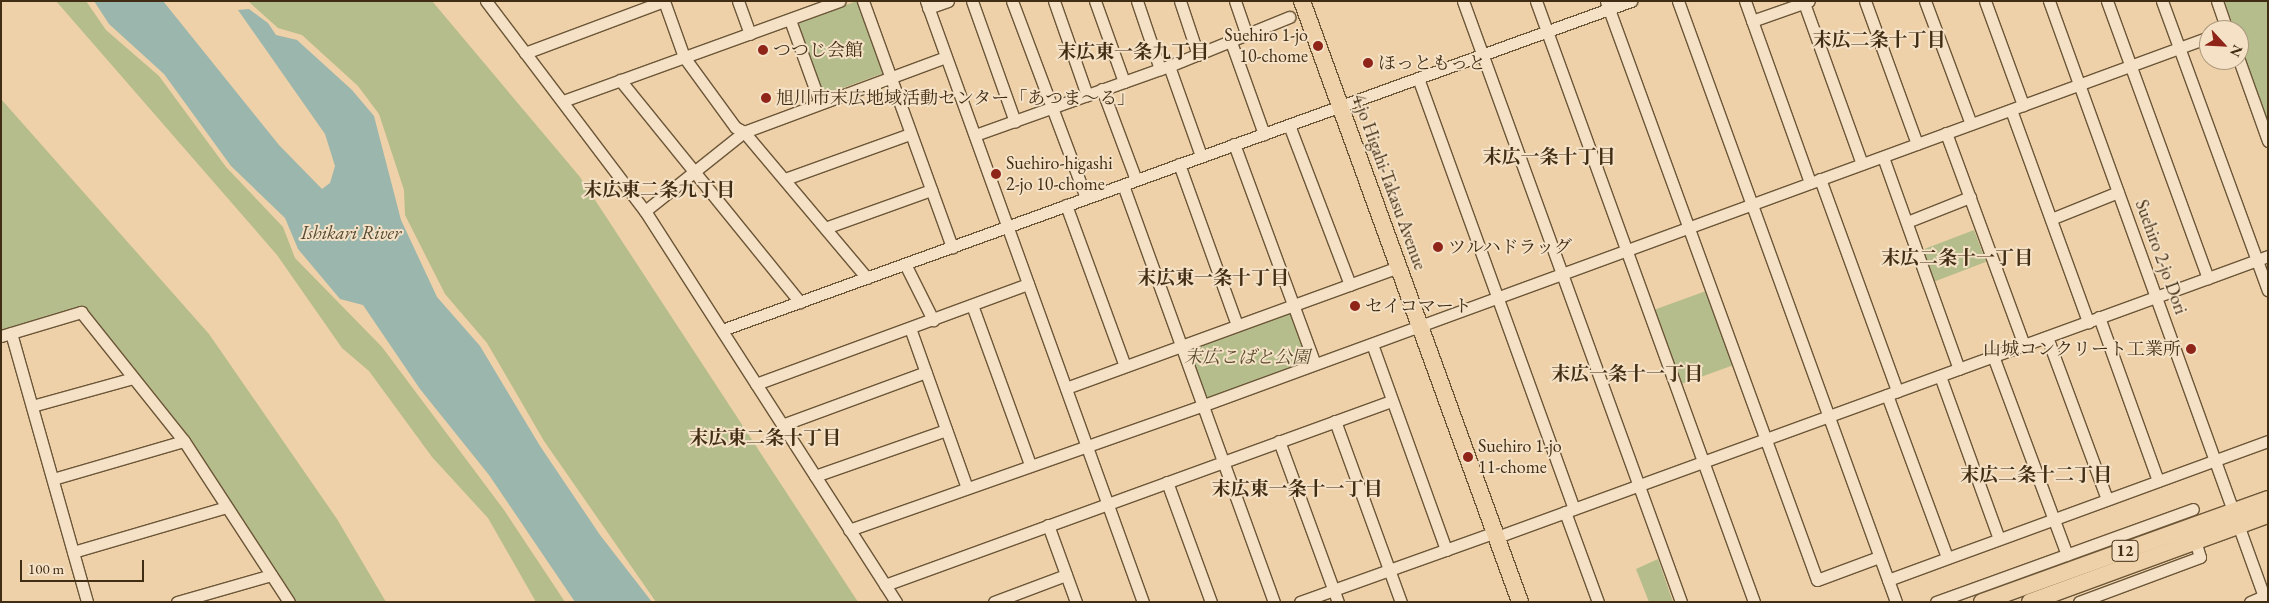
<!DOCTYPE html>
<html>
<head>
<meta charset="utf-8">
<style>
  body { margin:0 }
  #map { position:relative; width:2269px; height:603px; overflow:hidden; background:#eed1a8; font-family:"EB Garamond","Noto Serif JP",serif }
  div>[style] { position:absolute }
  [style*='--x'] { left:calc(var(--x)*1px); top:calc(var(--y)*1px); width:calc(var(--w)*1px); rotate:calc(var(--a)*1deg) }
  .green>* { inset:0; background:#b4bd8b; transform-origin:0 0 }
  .water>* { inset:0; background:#9ab6ad }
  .roads { filter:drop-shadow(1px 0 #6c5638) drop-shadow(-1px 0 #6c5638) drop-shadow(0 1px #6c5638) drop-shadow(0 -1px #6c5638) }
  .minor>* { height:11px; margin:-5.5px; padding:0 5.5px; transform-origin:5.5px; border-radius:5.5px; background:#f4e1c6 }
  .highway>* { height:16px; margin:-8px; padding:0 8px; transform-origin:8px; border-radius:8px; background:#eed1a8 }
  .dots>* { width:14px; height:14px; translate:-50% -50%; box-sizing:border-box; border:2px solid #f4e1c6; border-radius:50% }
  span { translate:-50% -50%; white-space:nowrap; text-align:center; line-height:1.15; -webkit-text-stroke:4px #f4e1c6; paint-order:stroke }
  .shield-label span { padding:1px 4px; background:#f4e1c6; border:1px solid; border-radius:4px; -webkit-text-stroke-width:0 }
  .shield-label { font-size:16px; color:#412d13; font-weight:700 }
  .poi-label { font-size:18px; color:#412d13 }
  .right { translate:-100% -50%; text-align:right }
  .left { translate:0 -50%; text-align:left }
  .street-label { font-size:18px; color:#412d13 }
  .park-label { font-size:18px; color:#584a2b; font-style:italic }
  .neighbourhood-label { font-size:19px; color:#412d13; font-weight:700 }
  .water-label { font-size:19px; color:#534832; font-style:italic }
  .frame { position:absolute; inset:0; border:2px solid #412d13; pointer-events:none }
  .north { position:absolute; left:2199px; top:20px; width:50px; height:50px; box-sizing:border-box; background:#f4e1c6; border:1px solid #ac997e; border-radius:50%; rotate:115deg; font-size:14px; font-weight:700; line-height:20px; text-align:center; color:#412d13 }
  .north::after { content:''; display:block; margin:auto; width:18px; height:22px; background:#8f2418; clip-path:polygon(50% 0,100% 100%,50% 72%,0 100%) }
  .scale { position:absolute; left:20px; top:560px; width:124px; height:22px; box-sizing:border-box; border:2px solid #412d13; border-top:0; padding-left:6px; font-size:15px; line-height:18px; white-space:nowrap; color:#412d13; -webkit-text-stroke:4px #f4e1c6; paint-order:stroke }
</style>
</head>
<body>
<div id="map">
  <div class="green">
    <div style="clip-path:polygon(56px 1px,86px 1px,106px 30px,159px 76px,226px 167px,283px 227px,295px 258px,382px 347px,504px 510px,565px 602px,536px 602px,488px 518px,432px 457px,369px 371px,342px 348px,277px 255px)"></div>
    <div style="clip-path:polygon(248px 1px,432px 1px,580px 177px,858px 602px,656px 602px,544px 441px,487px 343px,445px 294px,405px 215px,404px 190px,379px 114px,358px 86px,302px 35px,278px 28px)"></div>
    <div style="left:857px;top:1px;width:77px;height:65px;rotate:70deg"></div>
    <div style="clip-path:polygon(2224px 1px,2268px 1px,2268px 122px,2239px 42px,2239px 30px,2235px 30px)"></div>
    <div style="clip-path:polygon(1px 99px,209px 334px,337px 519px,386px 602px,289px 602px,227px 507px,82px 313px,1px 336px)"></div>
    <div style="left:1974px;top:230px;width:34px;height:56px;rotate:69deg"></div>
    <div style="left:1706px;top:291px;width:79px;height:55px;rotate:70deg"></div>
    <div style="left:1292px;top:312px;width:53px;height:111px;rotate:70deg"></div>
    <div style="clip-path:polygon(1658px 559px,1673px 602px,1649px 602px,1636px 569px)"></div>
  </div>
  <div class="water">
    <div style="clip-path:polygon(94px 1px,163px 1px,279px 145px,322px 189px,330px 183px,335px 166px,325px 134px,238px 10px,249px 9px,268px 23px,276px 35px,297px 40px,352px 90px,374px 116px,401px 220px,437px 297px,480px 346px,540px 446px,600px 535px,652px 602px,575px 602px,489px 475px,420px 389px,363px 305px,340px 299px,298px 249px,285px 218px,231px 166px,164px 74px,109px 24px)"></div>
  </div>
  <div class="roads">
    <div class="minor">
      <div style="--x:486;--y:1;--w:263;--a:52.9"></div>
      <div style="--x:645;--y:211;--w:465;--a:57.3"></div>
      <div style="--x:664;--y:1;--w:59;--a:70.3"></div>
      <div style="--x:684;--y:57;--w:87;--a:53.9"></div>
      <div style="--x:735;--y:127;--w:10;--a:29"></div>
      <div style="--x:744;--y:132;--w:191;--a:49.9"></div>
      <div style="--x:738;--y:1;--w:35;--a:70"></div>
      <div style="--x:863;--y:1;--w:262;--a:70.1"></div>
      <div style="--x:926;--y:1;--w:639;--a:70.15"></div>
      <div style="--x:972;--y:1;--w:128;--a:70.4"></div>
      <div style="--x:1012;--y:1;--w:210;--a:69.4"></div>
      <div style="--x:1054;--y:1;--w:100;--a:70.7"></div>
      <div style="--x:1095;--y:1;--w:86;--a:70.3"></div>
      <div style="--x:1137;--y:1;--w:72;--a:71.3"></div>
      <div style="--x:1180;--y:1;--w:57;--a:71.6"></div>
      <div style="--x:1235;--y:1;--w:34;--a:71"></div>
      <div style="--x:1463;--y:1;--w:639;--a:70.06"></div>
      <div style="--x:1536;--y:1;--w:639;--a:70.06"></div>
      <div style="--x:1606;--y:1;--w:616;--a:69.98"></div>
      <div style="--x:1817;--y:580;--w:66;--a:-20.4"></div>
      <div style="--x:1678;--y:1;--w:639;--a:70.06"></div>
      <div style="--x:1745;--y:1;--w:193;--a:70.3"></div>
      <div style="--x:1865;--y:1;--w:152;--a:70"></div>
      <div style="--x:1925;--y:1;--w:131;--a:69.5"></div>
      <div style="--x:1985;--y:1;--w:111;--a:69.9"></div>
      <div style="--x:2049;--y:1;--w:639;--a:70.15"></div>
      <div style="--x:2107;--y:1;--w:295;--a:70"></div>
      <div style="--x:2162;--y:1;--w:308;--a:69.9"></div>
      <div style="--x:2217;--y:1;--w:31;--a:71"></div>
      <div style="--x:1804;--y:3;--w:171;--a:70.2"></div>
      <div style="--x:928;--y:8;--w:21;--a:-19"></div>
      <div style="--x:790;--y:20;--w:88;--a:70.1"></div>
      <div style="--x:1752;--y:21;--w:60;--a:-19.3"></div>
      <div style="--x:1231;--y:42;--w:98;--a:70.3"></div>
      <div style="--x:525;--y:53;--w:148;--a:-20.5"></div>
      <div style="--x:2239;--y:60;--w:86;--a:70.3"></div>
      <div style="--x:1169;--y:66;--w:96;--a:70.4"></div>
      <div style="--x:1418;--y:78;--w:458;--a:70.1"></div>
      <div style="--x:620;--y:80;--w:286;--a:51"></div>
      <div style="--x:1102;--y:89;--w:97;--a:69.5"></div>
      <div style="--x:563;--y:101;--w:294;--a:-19.9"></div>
      <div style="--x:2011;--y:110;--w:226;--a:70"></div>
      <div style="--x:1289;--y:125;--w:171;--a:69.1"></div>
      <div style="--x:1946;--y:133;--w:226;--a:69.8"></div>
      <div style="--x:975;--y:135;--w:206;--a:-19.6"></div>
      <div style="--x:1169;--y:66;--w:130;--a:-22.2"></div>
      <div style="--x:1234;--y:144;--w:234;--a:69.8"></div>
      <div style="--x:1883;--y:157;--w:225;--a:70.3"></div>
      <div style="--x:1179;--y:164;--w:171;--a:70.2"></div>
      <div style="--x:785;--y:179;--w:133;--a:-19.8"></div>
      <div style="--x:1820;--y:179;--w:226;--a:70"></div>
      <div style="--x:1123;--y:185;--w:443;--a:70.1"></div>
      <div style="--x:1066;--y:205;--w:171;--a:69.9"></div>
      <div style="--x:645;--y:211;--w:127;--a:-38.6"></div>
      <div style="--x:744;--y:132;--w:215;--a:-20.4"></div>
      <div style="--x:2051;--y:219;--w:72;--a:-21.9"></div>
      <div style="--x:1907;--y:222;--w:68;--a:-21.6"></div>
      <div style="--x:825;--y:228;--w:113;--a:-19.7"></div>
      <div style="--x:905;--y:264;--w:63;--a:63.4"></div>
      <div style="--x:972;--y:305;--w:169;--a:70"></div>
      <div style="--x:2099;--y:317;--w:174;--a:70.2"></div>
      <div style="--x:910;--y:328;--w:170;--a:70.4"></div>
      <div style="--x:722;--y:330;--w:967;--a:-19.9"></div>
      <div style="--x:11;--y:333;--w:280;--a:74.2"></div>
      <div style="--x:1;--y:336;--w:84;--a:-16.7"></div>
      <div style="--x:81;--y:312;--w:165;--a:51.4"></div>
      <div style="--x:184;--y:441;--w:192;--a:56.9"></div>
      <div style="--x:2047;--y:337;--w:173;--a:69.7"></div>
      <div style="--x:1372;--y:344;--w:219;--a:70.2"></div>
      <div style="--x:1993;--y:356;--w:212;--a:69.6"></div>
      <div style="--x:1940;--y:376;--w:173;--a:70.1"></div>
      <div style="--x:756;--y:384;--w:290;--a:-20.2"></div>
      <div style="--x:1066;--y:388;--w:353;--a:-20"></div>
      <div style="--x:1887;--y:395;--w:173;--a:69.7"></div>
      <div style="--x:32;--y:406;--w:105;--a:-15.5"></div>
      <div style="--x:1335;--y:421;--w:193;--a:70"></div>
      <div style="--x:782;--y:425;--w:153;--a:-20.2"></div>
      <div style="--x:1279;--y:441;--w:171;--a:69.9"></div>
      <div style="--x:815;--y:476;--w:139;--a:-19.3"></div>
      <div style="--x:53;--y:479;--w:136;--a:-16.2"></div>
      <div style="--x:1167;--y:482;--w:128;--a:69.9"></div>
      <div style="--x:1565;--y:512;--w:96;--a:69.9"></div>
      <div style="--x:1048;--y:525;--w:82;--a:70"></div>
      <div style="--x:849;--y:530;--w:376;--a:-19.4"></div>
      <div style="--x:1204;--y:405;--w:1070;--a:-20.11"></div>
      <div style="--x:1497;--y:537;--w:821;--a:-20.02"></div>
      <div style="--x:73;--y:552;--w:160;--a:-16.3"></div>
      <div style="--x:1888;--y:580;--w:405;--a:-20.1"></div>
      <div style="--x:885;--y:585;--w:538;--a:-19.98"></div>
      <div style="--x:177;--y:602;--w:98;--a:-16"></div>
      <div style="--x:994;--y:602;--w:77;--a:-20.6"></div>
      <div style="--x:1300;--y:602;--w:207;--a:-19.7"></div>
      <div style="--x:1936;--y:602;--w:273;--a:-19.9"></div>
      <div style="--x:2079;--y:602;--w:129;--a:-20.4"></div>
      <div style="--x:2200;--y:557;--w:17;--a:-107"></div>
      <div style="--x:2250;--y:602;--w:15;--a:-23"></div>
    </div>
    <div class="highway">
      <div style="--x:1302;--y:1;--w:639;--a:70.06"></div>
      <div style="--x:1982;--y:602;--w:304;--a:-19.8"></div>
      <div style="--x:2030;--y:602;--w:253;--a:-20.1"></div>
    </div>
  </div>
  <div class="dots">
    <div style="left:1318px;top:46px;background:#8f2418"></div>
    <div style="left:763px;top:50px;background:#8f2418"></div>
    <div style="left:1368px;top:63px;background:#8f2418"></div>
    <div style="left:766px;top:98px;background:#8f2418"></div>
    <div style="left:996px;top:174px;background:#8f2418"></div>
    <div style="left:1438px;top:247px;background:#8f2418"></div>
    <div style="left:1355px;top:306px;background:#8f2418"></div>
    <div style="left:2191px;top:349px;background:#8f2418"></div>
    <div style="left:1468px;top:457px;background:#8f2418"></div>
  </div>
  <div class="shield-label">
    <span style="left:2125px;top:551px">12</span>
  </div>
  <div class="poi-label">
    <span class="right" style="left:1308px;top:46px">Suehiro 1-jo<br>10-chome</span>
    <span class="left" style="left:773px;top:50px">つつじ会館</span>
    <span class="left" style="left:1378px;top:63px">ほっともっと</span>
    <span class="left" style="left:776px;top:98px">旭川市末広地域活動センター「あつま〜る」</span>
    <span class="left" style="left:1006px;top:174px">Suehiro-higashi<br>2-jo 10-chome</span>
    <span class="left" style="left:1448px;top:247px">ツルハドラッグ</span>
    <span class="left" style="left:1365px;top:306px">セイコマート</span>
    <span class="right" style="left:2181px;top:349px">山城コンクリート工業所</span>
    <span class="left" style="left:1478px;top:457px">Suehiro 1-jo<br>11-chome</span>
  </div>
  <div class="street-label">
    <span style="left:1389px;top:182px;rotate:70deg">4-jo Higahi-Takasu Avenue</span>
    <span style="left:2161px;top:257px;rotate:70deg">Suehiro 2-jo Dori</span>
  </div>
  <div class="park-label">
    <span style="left:1247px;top:357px">末広こばと公園</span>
  </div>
  <div class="neighbourhood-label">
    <span style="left:1879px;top:40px">末広二条十丁目</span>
    <span style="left:1133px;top:52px">末広東一条九丁目</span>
    <span style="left:1549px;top:157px">末広一条十丁目</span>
    <span style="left:659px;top:190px">末広東二条九丁目</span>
    <span style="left:1957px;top:258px">末広二条十一丁目</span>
    <span style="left:1213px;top:278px">末広東一条十丁目</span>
    <span style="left:1627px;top:374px">末広一条十一丁目</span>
    <span style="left:765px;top:438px">末広東二条十丁目</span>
    <span style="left:2036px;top:475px">末広二条十二丁目</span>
    <span style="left:1297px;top:489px">末広東一条十一丁目</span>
  </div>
  <div class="water-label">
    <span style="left:351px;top:233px">Ishikari River</span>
  </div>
  <div class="frame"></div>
  <div class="north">N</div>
  <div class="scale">100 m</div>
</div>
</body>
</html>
